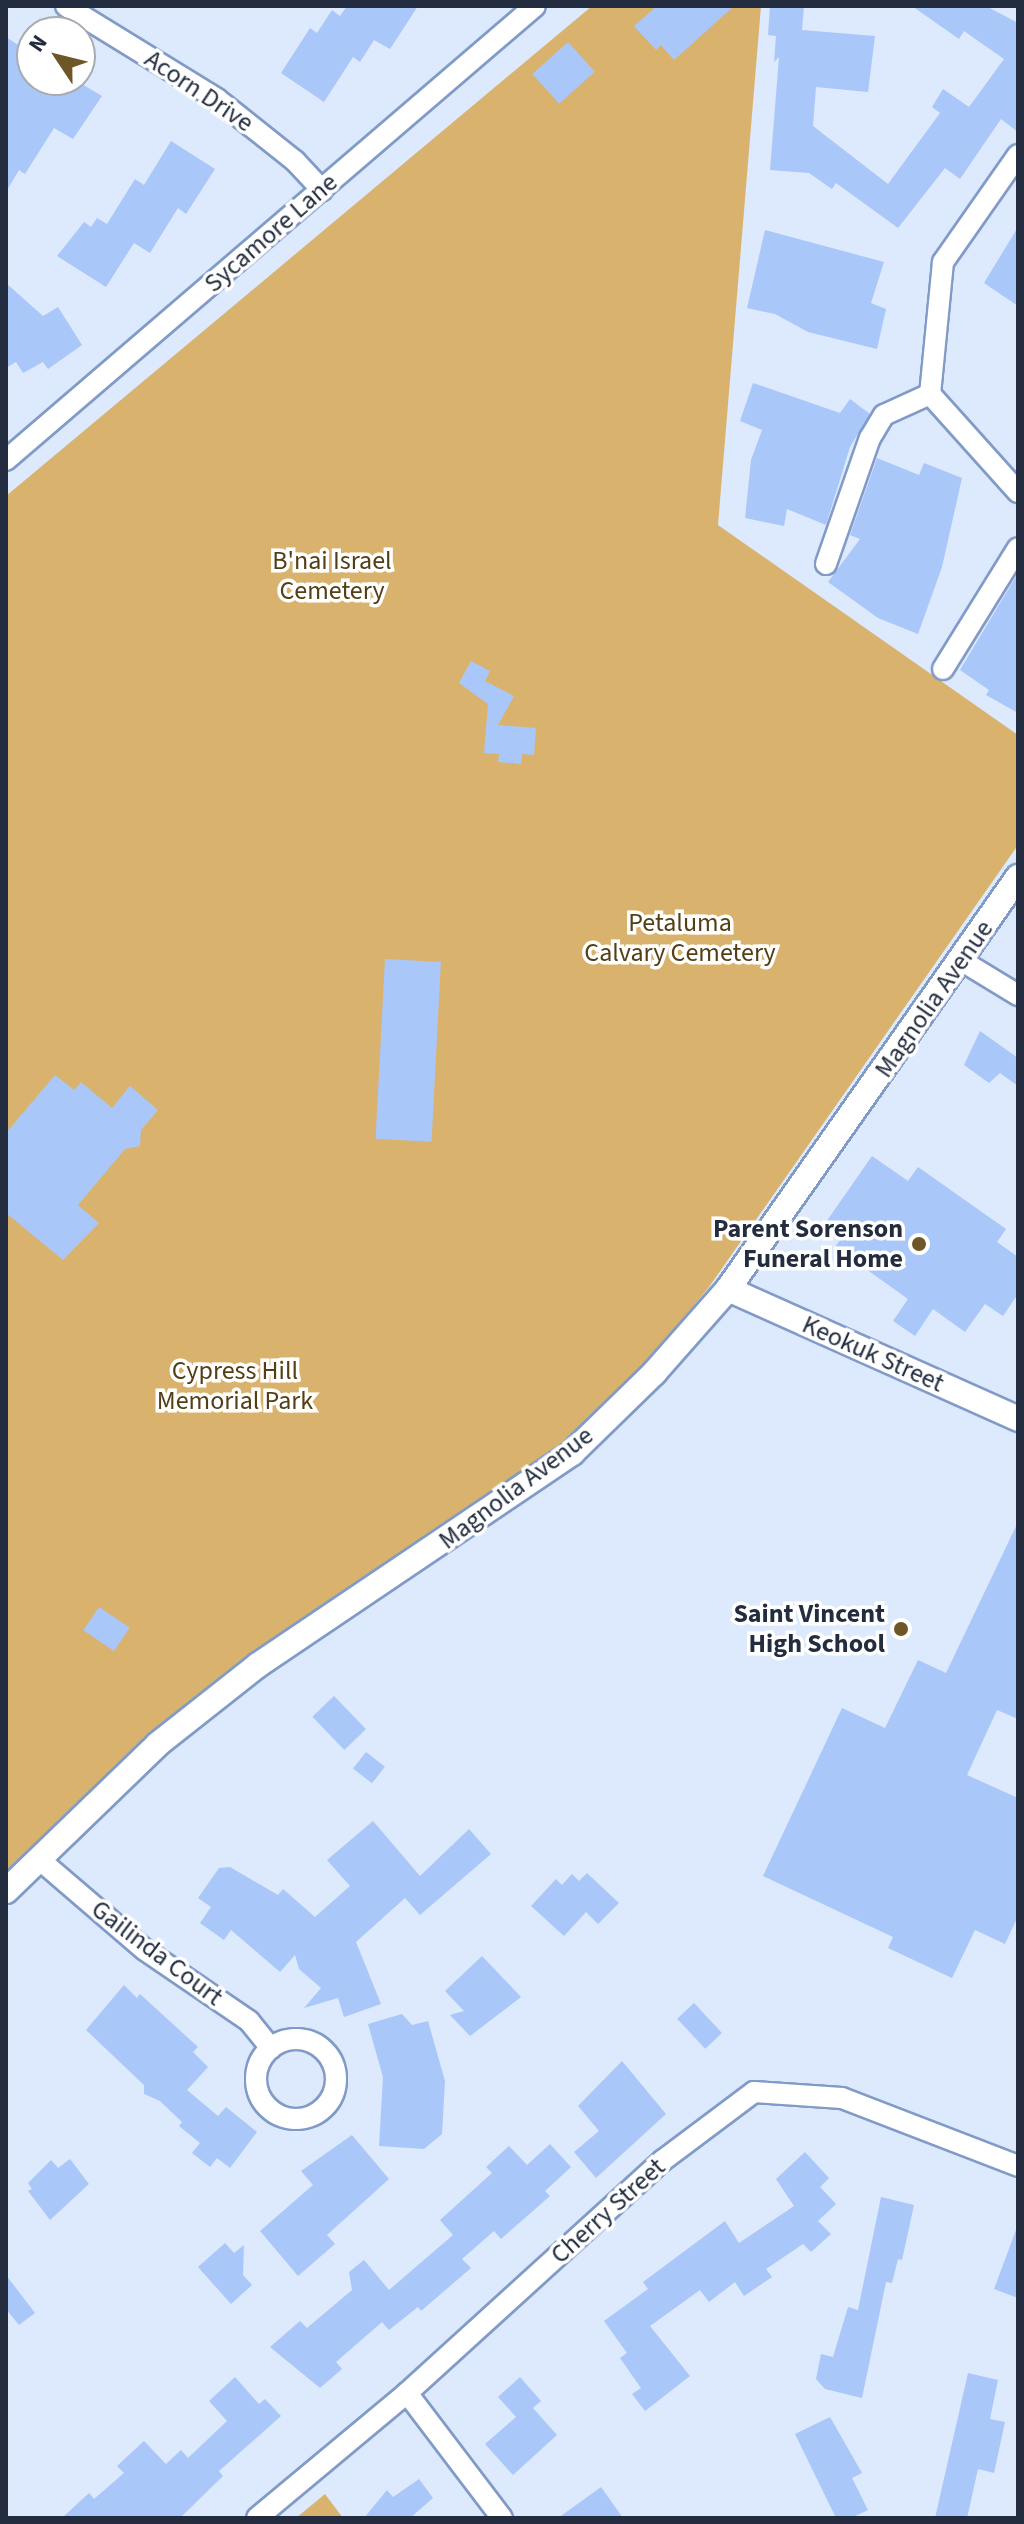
<!DOCTYPE html>
<html>
<head>
<meta charset="utf-8">
<style>
  body { margin:0 }
  #map { position:relative; width:1024px; height:2524px; overflow:hidden; background:#dde9fc; font-family:"Source Sans 3",sans-serif }
  div>[style] { position:absolute }
  [style*='--x'] { left:calc(var(--x)*1px); top:calc(var(--y)*1px); width:calc(var(--w)*1px); rotate:calc(var(--a)*1deg) }
  .green>* { inset:0; background:#d9b36e }
  .building>* { inset:0; background:#aac7fa; transform-origin:0 0 }
  .roads { filter:drop-shadow(2px 0 #819bc8) drop-shadow(-2px 0 #819bc8) drop-shadow(0 2px #819bc8) drop-shadow(0 -2px #819bc8) }
  .minor>* { height:20px; margin:-10px; padding:0 10px; transform-origin:10px; border-radius:10px; background:#fff }
  .minor>.ring { margin:-10px; padding:0; box-sizing:content-box; background:none; border:20px solid #fff; border-radius:50% }
  .tertiary>* { height:24px; margin:-12px; padding:0 12px; transform-origin:12px; border-radius:12px; background:#fff }
  .dots>* { width:22px; height:22px; translate:-50% -50%; box-sizing:border-box; border:4px solid #fff; border-radius:50% }
  span { translate:-50% -50%; white-space:nowrap; text-align:center; line-height:1.15; -webkit-text-stroke:7px #fff; paint-order:stroke }
  .street-label { font-size:26px; color:#232d3f }
  .park-label { font-size:26px; color:#543e15 }
  .poi-label { font-size:26px; color:#232d3f; font-weight:700 }
  .right { translate:-100% -50%; text-align:right }
  .frame { position:absolute; inset:0; border:8px solid #232d3f; pointer-events:none }
  .north { position:absolute; left:16px; top:16px; width:80px; height:80px; box-sizing:border-box; background:#fff; border:2px solid #a7abb2; border-radius:50%; rotate:305deg; font-size:22px; font-weight:700; line-height:32px; text-align:center; color:#232d3f }
  .north::after { content:''; display:block; margin:auto; width:28px; height:36px; background:#6f5627; clip-path:polygon(50% 0,100% 100%,50% 72%,0 100%) }
</style>
</head>
<body>
<div id="map">
  <div class="green">
    <div style="clip-path:polygon(592px 6px,761px 6px,718px 525px,1018px 735px,1018px 845px,709px 1287px,625px 1389px,549px 1458px,97px 1791px,6px 1874px,6px 496px)"></div>
    <div style="clip-path:polygon(325px 2494px,343px 2518px,296px 2518px)"></div>
  </div>
  <div class="building">
    <div style="clip-path:polygon(347px 6px,418px 6px,390px 49px,374px 40px,360px 62px,353px 57px,324px 102px,281px 73px,310px 28px,317px 33px,332px 10px,340px 16px)"></div>
    <div style="clip-path:polygon(657px 6px,734px 6px,674px 60px,661px 45px,656px 50px,634px 26px)"></div>
    <div style="clip-path:polygon(770px 6px,804px 6px,802px 30px,875px 36px,868px 92px,816px 87px,813px 126px,888px 184px,940px 113px,932px 107px,943px 89px,969px 107px,1004px 59px,964px 31px,959px 39px,912px 6px,986px 6px,1018px 23px,1018px 132px,1001px 119px,960px 179px,945px 168px,898px 228px,836px 183px,832px 189px,809px 173px,770px 170px,779px 57px,774px 62px,776px 36px,768px 35px)"></div>
    <div style="clip-path:polygon(6px 37px,32px 54px,32px 80px,75px 80px,102px 96px,73px 139px,54px 128px,25px 174px,19px 170px,6px 192px)"></div>
    <div style="left:568px;top:42px;width:40px;height:48px;rotate:48deg"></div>
    <div style="clip-path:polygon(171px 141px,215px 169px,186px 214px,178px 208px,150px 253px,134px 243px,106px 287px,57px 256px,84px 222px,91px 227px,97px 218px,107px 224px,135px 179px,144px 185px)"></div>
    <div style="clip-path:polygon(1018px 227px,1018px 306px,984px 283px)"></div>
    <div style="clip-path:polygon(765px 230px,884px 262px,871px 303px,886px 309px,877px 349px,808px 332px,775px 314px,747px 308px)"></div>
    <div style="clip-path:polygon(6px 283px,43px 316px,58px 307px,82px 345px,48px 369px,43px 362px,23px 373px,16px 362px,6px 368px)"></div>
    <div style="clip-path:polygon(753px 383px,840px 413px,850px 399px,870px 414px,850px 447px,826px 525px,787px 509px,784px 526px,745px 518px,751px 460px,762px 430px,740px 421px)"></div>
    <div style="clip-path:polygon(877px 458px,919px 475px,924px 463px,962px 478px,942px 567px,918px 634px,878px 618px,828px 582px,860px 539px,850px 535px)"></div>
    <div style="clip-path:polygon(1018px 573px,1018px 713px,986px 695px,989px 690px,960px 670px)"></div>
    <div style="clip-path:polygon(471px 661px,490px 671px,485px 681px,514px 696px,498px 725px,536px 728px,534px 755px,522px 754px,521px 764px,498px 762px,499px 754px,484px 753px,488px 704px,459px 683px)"></div>
    <div style="left:385px;top:959px;width:56px;height:180px;rotate:3deg"></div>
    <div style="clip-path:polygon(980px 1031px,1018px 1058px,1018px 1086px,1000px 1073px,989px 1083px,964px 1065px)"></div>
    <div style="clip-path:polygon(55px 1075px,74px 1090px,81px 1082px,112px 1108px,130px 1086px,158px 1110px,141px 1130px,140px 1146px,125px 1149px,78px 1205px,99px 1223px,63px 1260px,6px 1213px,6px 1133px)"></div>
    <div style="clip-path:polygon(872px 1156px,908px 1181px,918px 1167px,1006px 1229px,997px 1242px,1018px 1257px,1018px 1294px,1003px 1316px,985px 1304px,965px 1332px,933px 1309px,915px 1336px,893px 1321px,908px 1299px,835px 1247px,842px 1237px,824px 1225px)"></div>
    <div style="clip-path:polygon(1018px 1522px,1018px 1719px,997px 1710px,967px 1775px,1018px 1798px,1018px 1916px,1005px 1944px,975px 1930px,952px 1978px,888px 1948px,893px 1937px,763px 1876px,842px 1708px,885px 1728px,918px 1660px,946px 1673px)"></div>
    <div style="left:99px;top:1607px;width:37px;height:28px;rotate:34deg"></div>
    <div style="left:334px;top:1696px;width:46px;height:30px;rotate:46deg"></div>
    <div style="left:366px;top:1752px;width:24px;height:21px;rotate:38deg"></div>
    <div style="clip-path:polygon(373px 1821px,420px 1876px,469px 1829px,491px 1854px,420px 1915px,405px 1898px,356px 1942px,381px 2004px,344px 2017px,338px 1998px,304px 2008px,321px 1988px,299px 1969px,295px 1955px,280px 1972px,231px 1930px,224px 1940px,200px 1923px,211px 1907px,198px 1898px,219px 1868px,230px 1867px,278px 1895px,283px 1889px,315px 1917px,350px 1886px,327px 1860px)"></div>
    <div style="clip-path:polygon(587px 1873px,619px 1903px,598px 1924px,586px 1912px,564px 1936px,531px 1906px,556px 1879px,562px 1885px,572px 1874px,579px 1881px)"></div>
    <div style="clip-path:polygon(482px 1956px,521px 1997px,470px 2036px,450px 2015px,464px 2011px,445px 1991px)"></div>
    <div style="clip-path:polygon(124px 1985px,137px 1998px,140px 1994px,198px 2047px,193px 2052px,208px 2067px,187px 2090px,218px 2116px,226px 2107px,257px 2132px,230px 2168px,217px 2158px,210px 2167px,192px 2153px,200px 2143px,179px 2126px,182px 2122px,160px 2101px,144px 2094px,144px 2085px,86px 2030px)"></div>
    <div style="left:694px;top:2003px;width:41px;height:23px;rotate:47deg"></div>
    <div style="clip-path:polygon(402px 2014px,412px 2025px,428px 2021px,445px 2081px,442px 2134px,424px 2149px,379px 2146px,383px 2077px,368px 2024px)"></div>
    <div style="clip-path:polygon(622px 2061px,666px 2114px,596px 2178px,574px 2152px,599px 2131px,578px 2106px)"></div>
    <div style="clip-path:polygon(352px 2135px,389px 2179px,327px 2235px,335px 2244px,298px 2276px,260px 2231px,313px 2185px,301px 2171px)"></div>
    <div style="clip-path:polygon(550px 2144px,571px 2167px,545px 2191px,550px 2196px,501px 2239px,494px 2231px,462px 2259px,471px 2268px,421px 2311px,418px 2307px,389px 2330px,382px 2322px,336px 2362px,342px 2369px,320px 2388px,270px 2347px,300px 2321px,307px 2328px,352px 2290px,349px 2272px,364px 2260px,389px 2290px,453px 2235px,440px 2220px,492px 2173px,486px 2167px,509px 2146px,527px 2165px)"></div>
    <div style="clip-path:polygon(805px 2152px,829px 2178px,820px 2187px,836px 2204px,818px 2221px,831px 2234px,811px 2252px,803px 2244px,766px 2269px,772px 2277px,744px 2296px,735px 2282px,709px 2302px,700px 2290px,650px 2326px,690px 2376px,645px 2411px,632px 2394px,641px 2388px,620px 2358px,627px 2353px,604px 2321px,648px 2289px,643px 2282px,725px 2221px,739px 2243px,794px 2206px,776px 2179px)"></div>
    <div style="clip-path:polygon(70px 2159px,89px 2184px,50px 2220px,28px 2191px,32px 2189px,28px 2183px,51px 2160px,58px 2168px)"></div>
    <div style="clip-path:polygon(881px 2197px,914px 2205px,902px 2260px,898px 2259px,892px 2283px,886px 2282px,862px 2398px,825px 2389px,816px 2379px,821px 2354px,833px 2357px,848px 2307px,858px 2310px)"></div>
    <div style="clip-path:polygon(1016px 2230px,1018px 2231px,1018px 2298px,994px 2289px)"></div>
    <div style="clip-path:polygon(225px 2243px,234px 2253px,244px 2245px,243px 2275px,252px 2285px,231px 2304px,198px 2267px)"></div>
    <div style="clip-path:polygon(6px 2275px,35px 2313px,19px 2325px,6px 2309px)"></div>
    <div style="clip-path:polygon(968px 2373px,998px 2380px,990px 2419px,1005px 2422px,994px 2473px,978px 2469px,967px 2518px,935px 2518px)"></div>
    <div style="clip-path:polygon(235px 2377px,259px 2404px,265px 2399px,281px 2416px,219px 2471px,223px 2476px,180px 2518px,62px 2518px,89px 2493px,94px 2499px,124px 2473px,117px 2466px,144px 2441px,166px 2464px,181px 2450px,188px 2458px,227px 2421px,209px 2401px)"></div>
    <div style="clip-path:polygon(520px 2377px,541px 2401px,533px 2408px,557px 2435px,513px 2475px,485px 2444px,516px 2417px,498px 2397px)"></div>
    <div style="clip-path:polygon(830px 2417px,862px 2473px,852px 2478px,868px 2510px,851px 2518px,836px 2518px,795px 2434px)"></div>
    <div style="clip-path:polygon(419px 2479px,433px 2498px,410px 2518px,364px 2518px,387px 2490px,393px 2497px)"></div>
    <div style="clip-path:polygon(601px 2487px,623px 2518px,558px 2518px)"></div>
  </div>
  <div class="roads">
    <div class="minor">
      <div style="--x:66;--y:6;--w:177;--a:31.6"></div>
      <div style="--x:217;--y:99;--w:100;--a:38.5"></div>
      <div style="--x:295;--y:161;--w:40;--a:47"></div>
      <div style="--x:1018;--y:155;--w:131;--a:125"></div>
      <div style="--x:943;--y:262;--w:133;--a:95.6"></div>
      <div style="--x:930;--y:394;--w:132;--a:48.1"></div>
      <div style="--x:6;--y:460;--w:697;--a:-40.64"></div>
      <div style="--x:826;--y:564;--w:133;--a:-70.8"></div>
      <div style="--x:870;--y:438;--w:27;--a:-59"></div>
      <div style="--x:884;--y:415;--w:51;--a:-24.5"></div>
      <div style="--x:943;--y:669;--w:142;--a:-58.2"></div>
      <div style="--x:962;--y:961;--w:66;--a:31.3"></div>
      <div style="--x:40;--y:1860;--w:138;--a:40.6"></div>
      <div style="--x:145;--y:1950;--w:126;--a:34.3"></div>
      <div style="--x:249;--y:2021;--w:35;--a:51"></div>
      <div class="ring" style="left:256px;top:2039px;width:60px;height:60px"></div>
      <div style="--x:407;--y:2393;--w:157;--a:52.8"></div>
      <div style="--x:257;--y:2518;--w:195;--a:-39.8"></div>
      <div style="--x:407;--y:2393;--w:345;--a:-42.3"></div>
      <div style="--x:662;--y:2161;--w:115;--a:-36.9"></div>
      <div style="--x:754;--y:2092;--w:88;--a:3.9"></div>
      <div style="--x:842;--y:2098;--w:189;--a:21.1"></div>
    </div>
    <div class="tertiary">
      <div style="--x:728;--y:1289;--w:318;--a:24.1"></div>
      <div style="--x:6;--y:1891;--w:211;--a:-44"></div>
      <div style="--x:158;--y:1744;--w:127;--a:-38.3"></div>
      <div style="--x:258;--y:1665;--w:379;--a:-34"></div>
      <div style="--x:572;--y:1453;--w:115;--a:-44.3"></div>
      <div style="--x:654;--y:1373;--w:112;--a:-48.6"></div>
      <div style="--x:728;--y:1289;--w:504;--a:-54.86"></div>
    </div>
  </div>
  <div class="dots">
    <div style="left:919px;top:1244px;background:#6f5627"></div>
    <div style="left:901px;top:1629px;background:#6f5627"></div>
  </div>
  <div class="street-label">
    <span style="left:199px;top:91px;rotate:34deg">Acorn Drive</span>
    <span style="left:271px;top:233px;rotate:-41deg">Sycamore Lane</span>
    <span style="left:934px;top:999px;rotate:-55deg">Magnolia Avenue</span>
    <span style="left:873px;top:1354px;rotate:24deg">Keokuk Street</span>
    <span style="left:516px;top:1488px;rotate:-37deg">Magnolia Avenue</span>
    <span style="left:157px;top:1953px;rotate:37deg">Gailinda Court</span>
    <span style="left:608px;top:2211px;rotate:-42deg">Cherry Street</span>
  </div>
  <div class="park-label">
    <span style="left:332px;top:576px">B'nai Israel<br>Cemetery</span>
    <span style="left:680px;top:938px">Petaluma<br>Calvary Cemetery</span>
    <span style="left:235px;top:1386px">Cypress Hill<br>Memorial Park</span>
  </div>
  <div class="poi-label">
    <span class="right" style="left:903px;top:1244px">Parent Sorenson<br>Funeral Home</span>
    <span class="right" style="left:885px;top:1629px">Saint Vincent<br>High School</span>
  </div>
  <div class="frame"></div>
  <div class="north">N</div>
</div>
</body>
</html>
